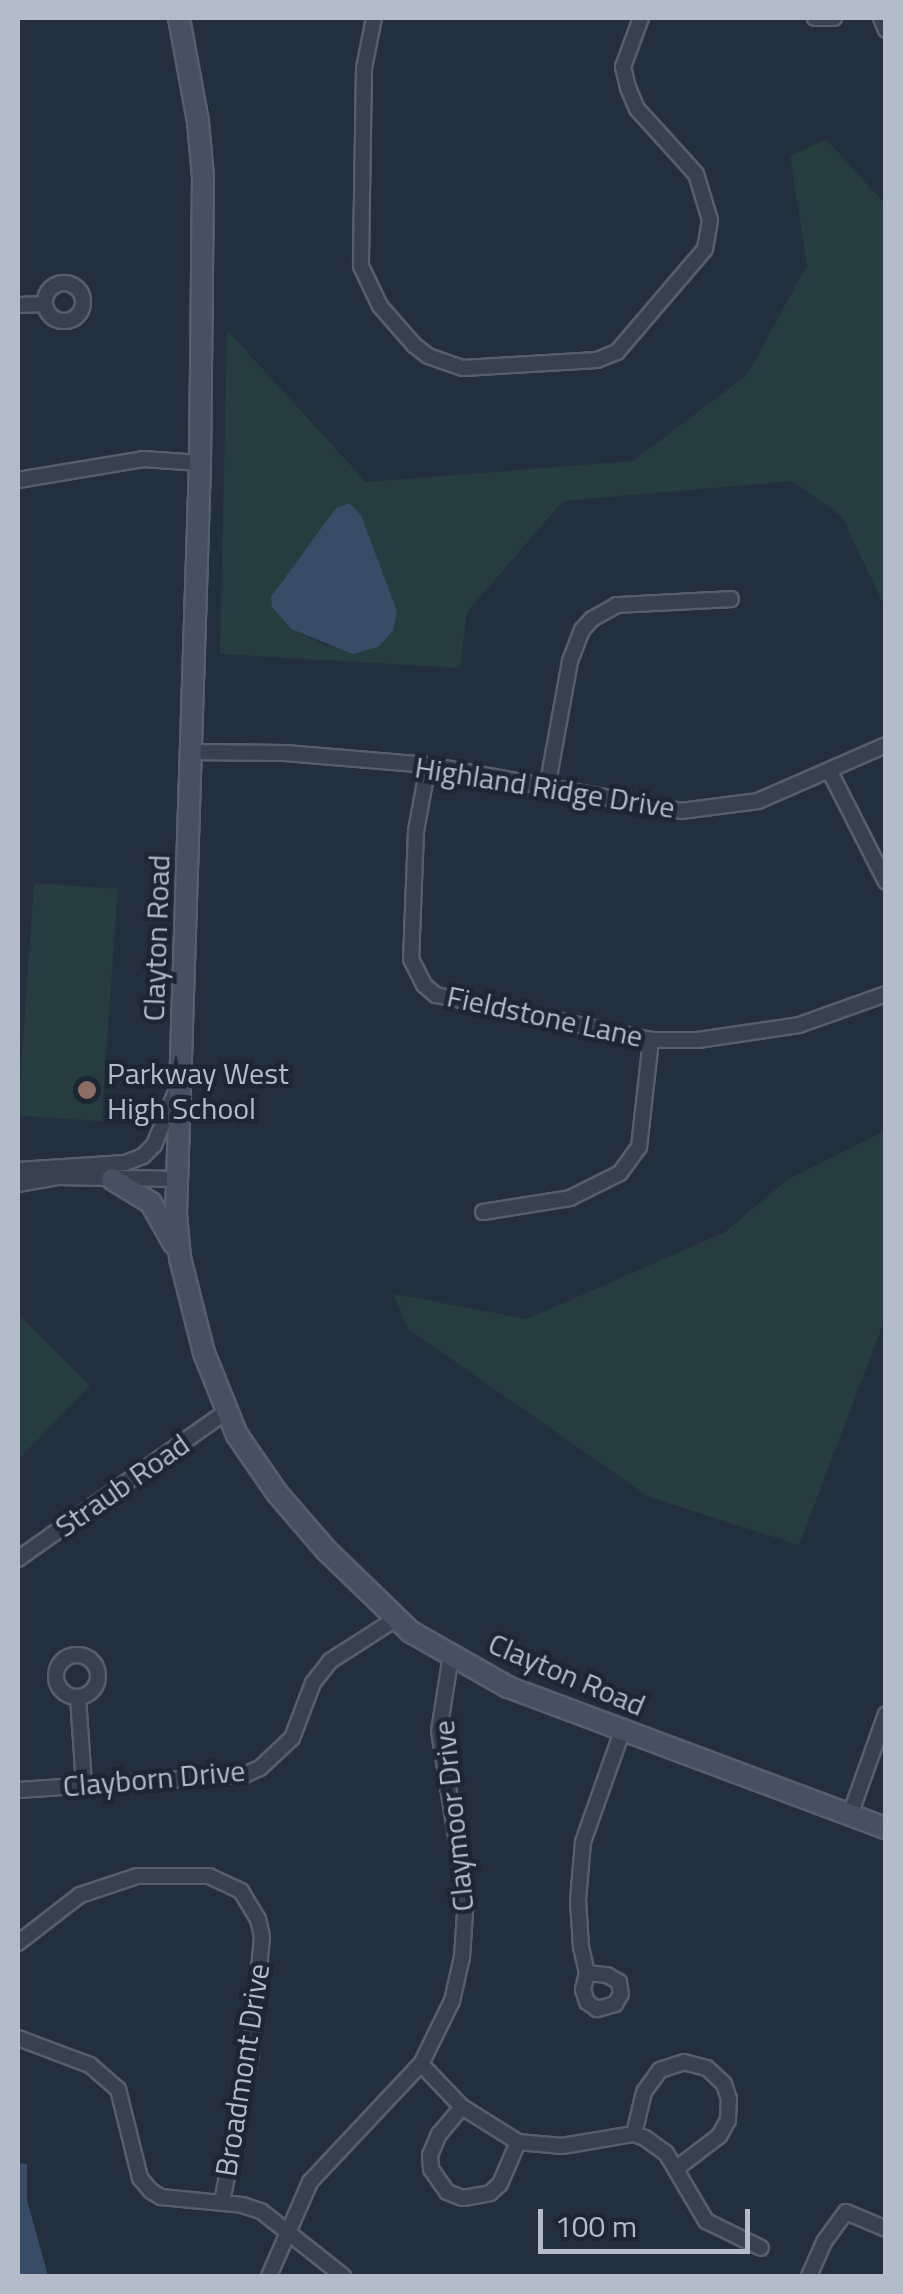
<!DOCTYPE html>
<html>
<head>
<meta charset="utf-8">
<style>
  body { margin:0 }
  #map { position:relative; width:903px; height:2294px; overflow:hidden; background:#242f3e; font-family:"Titillium Web",sans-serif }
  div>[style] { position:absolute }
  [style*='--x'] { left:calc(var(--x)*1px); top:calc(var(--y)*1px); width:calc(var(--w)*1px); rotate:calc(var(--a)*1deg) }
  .green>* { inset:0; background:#263c3f; transform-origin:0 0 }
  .water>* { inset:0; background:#394c67 }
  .roads { filter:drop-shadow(2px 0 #565f6c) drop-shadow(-2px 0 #565f6c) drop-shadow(0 2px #565f6c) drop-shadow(0 -2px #565f6c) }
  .street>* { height:14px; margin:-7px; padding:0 7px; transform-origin:7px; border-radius:7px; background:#38414e }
  .street>.ring { margin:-7px; padding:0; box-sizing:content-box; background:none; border:14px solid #38414e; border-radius:50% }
  .secondary>* { height:20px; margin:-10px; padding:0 10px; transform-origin:10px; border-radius:10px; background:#465061 }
  .dots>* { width:28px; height:28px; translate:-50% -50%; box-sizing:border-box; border:5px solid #1d2633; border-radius:50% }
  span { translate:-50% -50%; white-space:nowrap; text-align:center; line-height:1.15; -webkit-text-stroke:9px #1d2633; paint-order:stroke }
  .street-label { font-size:30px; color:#b4bcc9 }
  .poi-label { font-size:30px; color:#b4bcc9 }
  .left { translate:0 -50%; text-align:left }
  .frame { position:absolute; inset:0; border:20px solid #b4bcc9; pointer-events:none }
  .scale { position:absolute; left:538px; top:2209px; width:212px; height:45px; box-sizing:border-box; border:5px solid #b4bcc9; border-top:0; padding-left:12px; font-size:30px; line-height:35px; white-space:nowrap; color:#b4bcc9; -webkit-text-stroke:8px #1d2633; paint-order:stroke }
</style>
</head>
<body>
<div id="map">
  <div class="green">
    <div style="clip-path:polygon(evenodd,826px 139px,885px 204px,885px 607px,842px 517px,793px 481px,563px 501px,467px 612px,460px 668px,220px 654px,227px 330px,366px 482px,633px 461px,747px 375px,807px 265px,790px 156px,826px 139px,336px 508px,329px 647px,291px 629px,272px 607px,336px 508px)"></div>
    <div style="left:34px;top:883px;width:84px;height:233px;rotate:4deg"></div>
    <div style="clip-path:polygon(885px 1131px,885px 1319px,799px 1545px,649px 1497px,407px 1328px,394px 1294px,527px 1319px,725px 1232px,787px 1180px)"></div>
    <div style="clip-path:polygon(18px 1314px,90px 1386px,18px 1460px)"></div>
  </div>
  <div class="water">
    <div style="clip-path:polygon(349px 503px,361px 515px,397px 611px,393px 631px,378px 647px,353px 654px,291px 629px,272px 607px,271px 597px,336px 508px)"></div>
    <div style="clip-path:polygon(18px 2163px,27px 2164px,27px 2200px,48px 2276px,18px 2276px)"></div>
  </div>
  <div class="roads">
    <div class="street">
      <div style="--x:374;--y:18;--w:51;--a:101.3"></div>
      <div style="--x:364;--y:68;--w:198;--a:90.9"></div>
      <div style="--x:361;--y:266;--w:44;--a:64.6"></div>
      <div style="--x:380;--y:306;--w:52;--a:48.9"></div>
      <div style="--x:414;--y:345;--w:18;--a:38"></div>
      <div style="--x:428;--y:356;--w:37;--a:19"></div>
      <div style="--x:463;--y:368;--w:134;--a:-3.4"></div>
      <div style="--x:597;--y:360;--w:22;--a:-22"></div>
      <div style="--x:617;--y:352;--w:135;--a:-49.5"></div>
      <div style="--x:705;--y:249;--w:29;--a:-80"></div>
      <div style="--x:710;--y:220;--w:48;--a:-106.9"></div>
      <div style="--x:696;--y:174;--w:88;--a:-132.2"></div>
      <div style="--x:637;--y:109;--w:23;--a:-113"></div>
      <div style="--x:628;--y:88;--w:22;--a:-103"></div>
      <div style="--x:623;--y:67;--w:52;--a:-69.8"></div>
      <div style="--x:815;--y:18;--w:19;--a:0"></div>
      <div style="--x:881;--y:18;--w:13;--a:67"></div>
      <div class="ring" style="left:45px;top:283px;width:24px;height:24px"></div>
      <div style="--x:18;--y:305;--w:27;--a:-2"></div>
      <div style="--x:18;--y:480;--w:127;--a:-9.5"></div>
      <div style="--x:143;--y:459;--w:57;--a:4"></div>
      <div style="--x:192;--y:752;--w:93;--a:0.6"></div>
      <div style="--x:285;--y:753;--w:144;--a:4.8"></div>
      <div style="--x:428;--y:765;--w:257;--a:10.3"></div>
      <div style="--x:681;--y:811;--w:78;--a:-7.4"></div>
      <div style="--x:758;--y:801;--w:140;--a:-23.6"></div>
      <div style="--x:428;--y:765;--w:67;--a:100.3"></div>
      <div style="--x:416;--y:831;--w:128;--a:92.2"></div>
      <div style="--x:411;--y:959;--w:29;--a:63"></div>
      <div style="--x:424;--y:985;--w:16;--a:40"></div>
      <div style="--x:436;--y:995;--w:220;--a:11.8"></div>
      <div style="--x:651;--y:1040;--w:47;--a:0"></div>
      <div style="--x:698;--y:1040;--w:102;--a:-8.4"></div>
      <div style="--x:799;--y:1025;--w:92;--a:-19.6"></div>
      <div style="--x:830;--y:772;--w:123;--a:63"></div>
      <div style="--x:547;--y:788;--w:129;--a:-79.7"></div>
      <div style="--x:570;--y:661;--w:33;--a:-69"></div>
      <div style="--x:582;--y:630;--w:15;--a:-48"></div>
      <div style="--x:592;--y:619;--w:29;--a:-29"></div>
      <div style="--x:617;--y:605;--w:114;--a:-3"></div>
      <div style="--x:18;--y:1170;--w:107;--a:-3.7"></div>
      <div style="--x:125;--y:1163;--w:19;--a:-21"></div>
      <div style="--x:143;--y:1156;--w:16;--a:-45"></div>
      <div style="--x:154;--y:1145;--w:55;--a:-67.6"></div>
      <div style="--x:18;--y:1184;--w:40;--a:-10"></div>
      <div style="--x:57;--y:1177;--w:120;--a:1"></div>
      <div style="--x:483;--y:1212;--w:88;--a:-9.1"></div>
      <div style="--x:570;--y:1198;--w:56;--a:-26.6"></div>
      <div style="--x:620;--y:1173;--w:32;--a:-54"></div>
      <div style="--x:639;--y:1147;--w:108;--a:-83.6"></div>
      <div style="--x:18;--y:1559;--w:256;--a:-35.3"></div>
      <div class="ring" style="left:56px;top:1655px;width:28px;height:28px"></div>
      <div style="--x:78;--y:1697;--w:89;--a:86.1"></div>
      <div style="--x:18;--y:1790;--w:226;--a:-3.8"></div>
      <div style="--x:244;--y:1775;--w:17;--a:-24"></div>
      <div style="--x:260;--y:1768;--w:44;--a:-43.2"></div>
      <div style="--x:292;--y:1738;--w:59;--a:-69.1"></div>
      <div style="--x:313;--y:1683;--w:28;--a:-52"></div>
      <div style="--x:330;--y:1661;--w:80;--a:-32.7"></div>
      <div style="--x:850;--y:1815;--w:107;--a:-70.4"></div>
      <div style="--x:18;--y:1943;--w:78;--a:-37.7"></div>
      <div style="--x:80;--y:1895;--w:60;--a:-18.4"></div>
      <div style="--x:137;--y:1876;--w:72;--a:0"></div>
      <div style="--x:209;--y:1876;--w:35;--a:25"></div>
      <div style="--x:241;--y:1891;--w:33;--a:59"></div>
      <div style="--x:258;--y:1919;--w:18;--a:77"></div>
      <div style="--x:262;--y:1937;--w:118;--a:95.4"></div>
      <div style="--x:251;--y:2054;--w:151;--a:101.1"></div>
      <div style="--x:587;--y:1973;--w:27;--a:-103"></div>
      <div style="--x:581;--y:1947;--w:47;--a:-93.7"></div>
      <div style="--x:578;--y:1900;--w:58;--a:-85.1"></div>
      <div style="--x:583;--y:1842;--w:117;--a:-70.5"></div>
      <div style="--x:587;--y:1973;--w:20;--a:6"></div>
      <div style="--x:607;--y:1975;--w:14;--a:30"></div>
      <div style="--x:619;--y:1982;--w:12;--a:81"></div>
      <div style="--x:621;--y:1994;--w:12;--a:121"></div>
      <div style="--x:615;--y:2004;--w:19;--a:164"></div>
      <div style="--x:597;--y:2009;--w:12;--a:-145"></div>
      <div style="--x:587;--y:2002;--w:13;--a:-108"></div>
      <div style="--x:583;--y:1990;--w:17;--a:-77"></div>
      <div style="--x:18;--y:2038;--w:77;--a:20.6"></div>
      <div style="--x:90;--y:2065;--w:37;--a:41"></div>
      <div style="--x:118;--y:2089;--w:92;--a:76.1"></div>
      <div style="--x:140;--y:2178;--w:17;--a:50"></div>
      <div style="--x:151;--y:2191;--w:12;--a:31"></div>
      <div style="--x:161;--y:2197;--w:81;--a:5.6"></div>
      <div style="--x:242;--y:2205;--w:20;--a:18"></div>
      <div style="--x:261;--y:2211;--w:105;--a:38.4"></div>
      <div style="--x:421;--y:2064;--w:59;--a:46.4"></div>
      <div style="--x:462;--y:2107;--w:66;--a:32"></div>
      <div style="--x:518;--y:2142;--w:44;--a:5.2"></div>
      <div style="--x:562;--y:2146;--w:73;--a:-9.5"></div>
      <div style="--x:634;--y:2134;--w:12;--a:20"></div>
      <div style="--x:645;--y:2138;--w:26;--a:36"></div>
      <div style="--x:666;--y:2153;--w:79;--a:59.5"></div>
      <div style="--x:706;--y:2221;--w:61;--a:26.1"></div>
      <div style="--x:462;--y:2107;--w:35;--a:130"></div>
      <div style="--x:439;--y:2134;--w:23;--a:113"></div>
      <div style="--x:430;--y:2155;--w:14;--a:86"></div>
      <div style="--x:431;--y:2169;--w:28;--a:55"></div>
      <div style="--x:447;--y:2192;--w:17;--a:21"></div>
      <div style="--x:463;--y:2198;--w:27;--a:-10"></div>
      <div style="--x:490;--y:2193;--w:13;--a:-42"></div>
      <div style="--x:500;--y:2184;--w:46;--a:-66.8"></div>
      <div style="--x:634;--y:2134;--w:43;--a:-76.6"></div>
      <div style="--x:644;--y:2092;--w:27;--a:-54"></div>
      <div style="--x:660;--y:2070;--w:25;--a:-18"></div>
      <div style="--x:684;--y:2062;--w:24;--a:15"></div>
      <div style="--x:707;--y:2068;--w:23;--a:43"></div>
      <div style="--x:724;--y:2084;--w:16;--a:72"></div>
      <div style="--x:729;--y:2099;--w:21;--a:93"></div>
      <div style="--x:728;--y:2120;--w:18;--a:119"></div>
      <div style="--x:719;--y:2136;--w:53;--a:142.7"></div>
      <div style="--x:269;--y:2276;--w:103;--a:-66.4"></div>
      <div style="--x:310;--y:2182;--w:162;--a:-46.8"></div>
      <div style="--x:421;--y:2064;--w:70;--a:-63.8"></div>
      <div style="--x:452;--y:2001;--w:45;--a:-77.2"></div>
      <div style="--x:462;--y:1957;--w:58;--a:-86.1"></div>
      <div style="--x:466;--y:1899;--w:170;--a:-99.1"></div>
      <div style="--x:439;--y:1731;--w:77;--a:-81"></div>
      <div style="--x:809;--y:2276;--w:37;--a:-66"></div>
      <div style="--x:824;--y:2242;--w:37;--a:-54"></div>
      <div style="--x:846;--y:2212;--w:43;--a:23"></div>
    </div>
    <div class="secondary">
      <div style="--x:179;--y:18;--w:106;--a:79.6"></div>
      <div style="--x:198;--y:122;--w:55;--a:84.8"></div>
      <div style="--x:203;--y:177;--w:286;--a:90.6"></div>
      <div style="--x:200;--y:463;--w:751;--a:91.83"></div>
      <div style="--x:176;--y:1214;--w:44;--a:84.8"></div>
      <div style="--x:180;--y:1258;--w:98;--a:75.8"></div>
      <div style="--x:204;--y:1353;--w:88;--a:68.1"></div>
      <div style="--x:237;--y:1435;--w:70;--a:55.4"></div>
      <div style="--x:277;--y:1493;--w:75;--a:49.3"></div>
      <div style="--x:326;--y:1550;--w:118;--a:44"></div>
      <div style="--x:411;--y:1632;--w:112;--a:29.6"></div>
      <div style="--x:508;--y:1687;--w:403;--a:20.5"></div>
      <div style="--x:112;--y:1179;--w:46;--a:31.6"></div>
      <div style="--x:151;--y:1203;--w:47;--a:60.7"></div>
    </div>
  </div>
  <div class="dots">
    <div style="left:87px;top:1090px;background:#8d6e63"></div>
  </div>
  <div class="street-label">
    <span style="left:545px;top:787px;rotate:9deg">Highland Ridge Drive</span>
    <span style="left:156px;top:938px;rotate:-88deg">Clayton Road</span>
    <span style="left:545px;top:1016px;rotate:12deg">Fieldstone Lane</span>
    <span style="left:122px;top:1485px;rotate:-35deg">Straub Road</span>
    <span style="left:567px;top:1674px;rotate:23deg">Clayton Road</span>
    <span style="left:154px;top:1778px;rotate:-5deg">Clayborn Drive</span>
    <span style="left:453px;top:1816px;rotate:-96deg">Claymoor Drive</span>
    <span style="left:242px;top:2070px;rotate:-81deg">Broadmont Drive</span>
  </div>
  <div class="poi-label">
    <span class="left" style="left:107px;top:1090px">Parkway West<br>High School</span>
  </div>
  <div class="frame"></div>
  <div class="scale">100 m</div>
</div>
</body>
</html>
